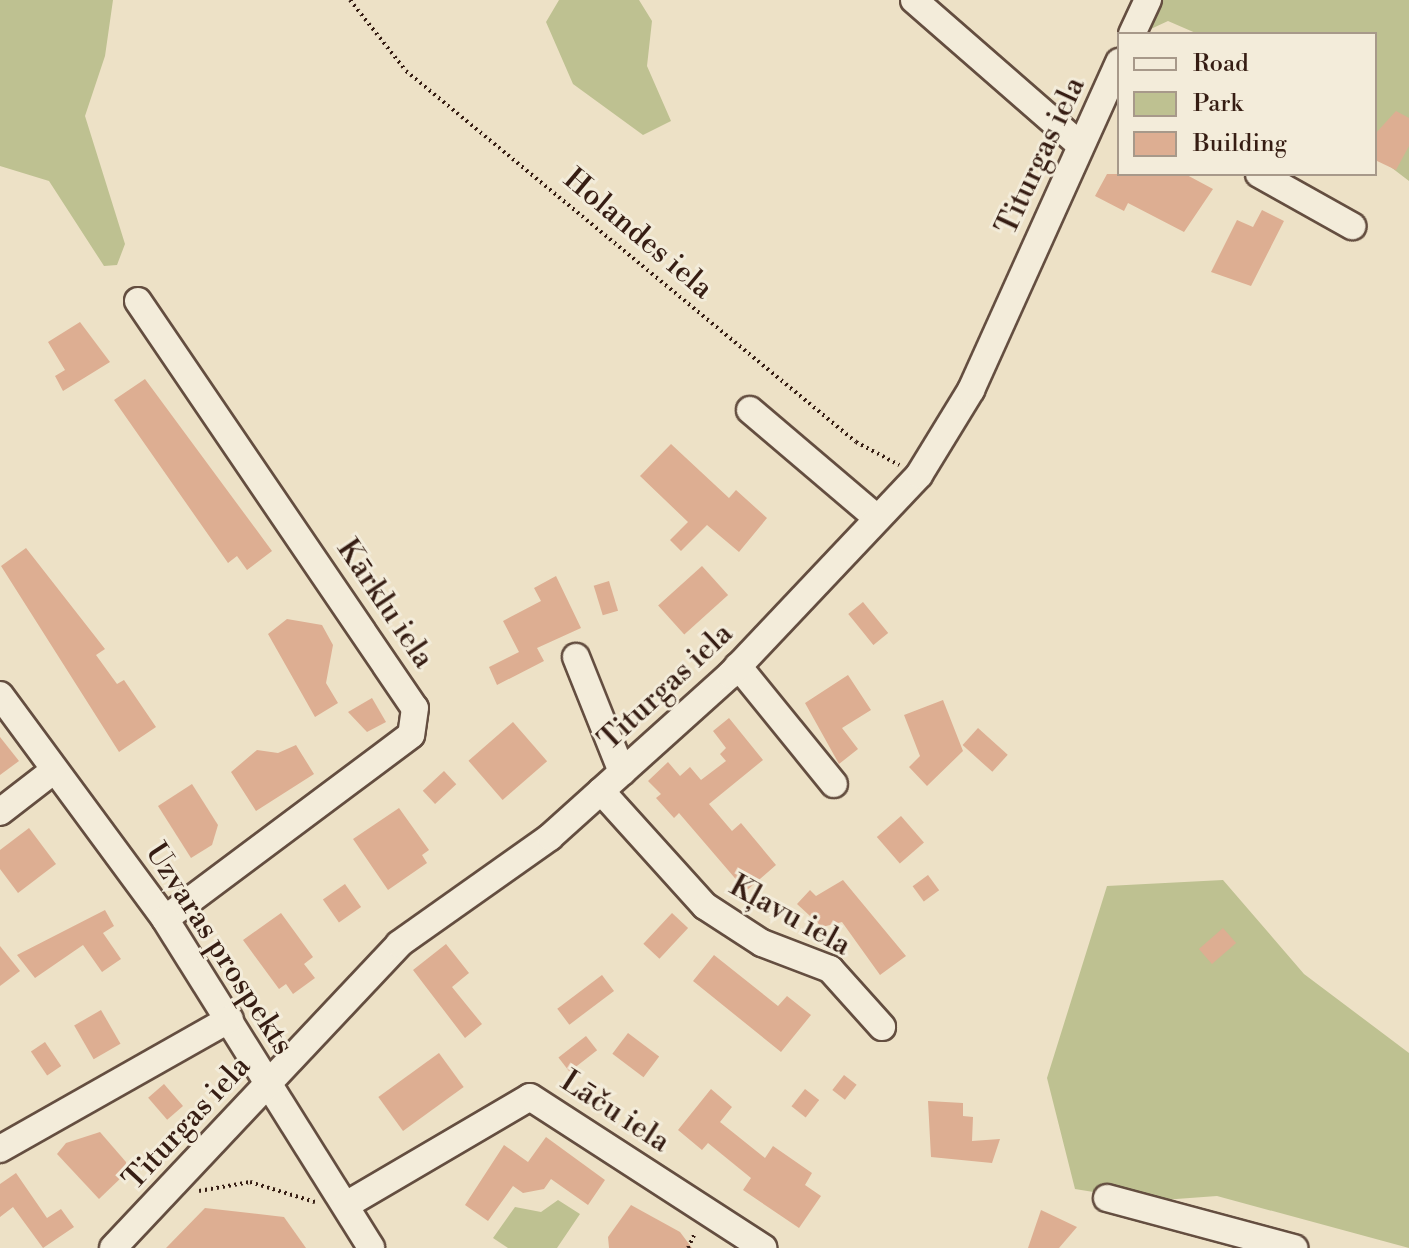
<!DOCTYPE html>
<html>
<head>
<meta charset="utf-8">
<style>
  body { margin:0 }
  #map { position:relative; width:1409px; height:1248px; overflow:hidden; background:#ede1c6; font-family:"Libre Bodoni",serif }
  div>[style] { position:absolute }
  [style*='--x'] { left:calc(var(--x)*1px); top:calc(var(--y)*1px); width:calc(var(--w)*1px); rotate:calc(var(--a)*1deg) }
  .green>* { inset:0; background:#bec191 }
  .building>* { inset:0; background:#ddae92; transform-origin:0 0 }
  .path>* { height:4px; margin-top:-2px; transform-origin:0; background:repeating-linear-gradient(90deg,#361d13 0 2px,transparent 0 6px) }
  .roads { filter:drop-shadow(2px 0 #644e40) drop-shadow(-2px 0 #644e40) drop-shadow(0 2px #644e40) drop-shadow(0 -2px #644e40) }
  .minor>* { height:26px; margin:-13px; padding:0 13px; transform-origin:13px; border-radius:13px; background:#f3ecda }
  span { translate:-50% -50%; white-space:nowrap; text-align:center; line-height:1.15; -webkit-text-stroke:6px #f3ecda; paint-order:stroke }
  .street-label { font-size:30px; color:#361d13 }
  .legend { position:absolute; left:1117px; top:32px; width:260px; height:144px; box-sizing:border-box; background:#f3ecda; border:2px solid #a7998a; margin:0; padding:10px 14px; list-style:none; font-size:24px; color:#361d13 }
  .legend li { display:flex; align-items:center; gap:16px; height:40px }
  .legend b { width:40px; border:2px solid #a7998a }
</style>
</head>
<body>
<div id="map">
  <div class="green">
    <div style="clip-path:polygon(0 0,113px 0,105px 56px,85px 116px,125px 244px,117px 265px,104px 266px,49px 181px,0 166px)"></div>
    <div style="clip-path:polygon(559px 0,639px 0,652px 21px,647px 66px,671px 121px,643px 135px,573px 84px,546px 22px)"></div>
    <div style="clip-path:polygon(1148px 0,1409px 0,1409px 181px,1375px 155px,1375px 34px,1198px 34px,1168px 21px,1140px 34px)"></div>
    <div style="clip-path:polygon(1223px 880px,1304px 974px,1409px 1053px,1409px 1248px,1217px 1196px,1149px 1201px,1075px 1189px,1047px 1078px,1107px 886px)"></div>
    <div style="clip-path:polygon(558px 1200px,580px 1214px,557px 1248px,508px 1248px,493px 1238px,515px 1207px,541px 1212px)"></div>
  </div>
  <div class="building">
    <div style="clip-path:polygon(1396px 111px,1409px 118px,1409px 146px,1396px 170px,1375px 160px,1375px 134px)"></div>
    <div style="clip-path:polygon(1107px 174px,1185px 174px,1213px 189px,1184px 232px,1128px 203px,1124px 211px,1095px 196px)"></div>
    <div style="clip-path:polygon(1262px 210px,1284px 221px,1251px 286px,1211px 272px,1237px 220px,1253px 227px)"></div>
    <div style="clip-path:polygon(80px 322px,110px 362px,63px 391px,55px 376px,65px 370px,48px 342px)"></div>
    <div style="clip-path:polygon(145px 379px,272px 551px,247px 570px,237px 556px,228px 563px,114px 400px)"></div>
    <div style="clip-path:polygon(671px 444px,729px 498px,736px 490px,767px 518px,739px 552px,707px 525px,681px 551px,670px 540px,688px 522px,640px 476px)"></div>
    <div style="clip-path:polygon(26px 548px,105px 649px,96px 655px,117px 684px,124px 680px,156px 727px,119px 752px,1px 566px)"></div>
    <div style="left:702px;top:566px;width:39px;height:59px;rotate:48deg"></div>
    <div style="clip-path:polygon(556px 576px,581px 628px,537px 648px,544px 661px,497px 685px,489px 667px,519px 652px,503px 621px,541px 601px,534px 588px)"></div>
    <div style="left:609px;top:581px;width:31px;height:16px;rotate:73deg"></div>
    <div style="left:863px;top:602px;width:40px;height:19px;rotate:51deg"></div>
    <div style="clip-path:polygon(287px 619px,322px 625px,333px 645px,326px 683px,338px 703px,315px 717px,268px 634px)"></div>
    <div style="clip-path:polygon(848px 675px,871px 710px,842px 728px,858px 749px,839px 764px,805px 703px)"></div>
    <div style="clip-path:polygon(372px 698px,386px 722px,367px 732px,348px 712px)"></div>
    <div style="clip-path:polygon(943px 700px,963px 751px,927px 786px,909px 767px,920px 756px,904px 715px)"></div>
    <div style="clip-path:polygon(729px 718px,763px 760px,709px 804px,732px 831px,741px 823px,776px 865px,746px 891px,679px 813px,674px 818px,656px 798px,661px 794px,648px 781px,668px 762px,680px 776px,690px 767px,701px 780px,726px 761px,720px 754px,726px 748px,713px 731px)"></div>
    <div style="left:513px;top:722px;width:52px;height:59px;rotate:49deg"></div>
    <div style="left:978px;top:728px;width:40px;height:23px;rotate:42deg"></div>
    <div style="clip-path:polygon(0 737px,19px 761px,0 775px)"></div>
    <div style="clip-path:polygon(296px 745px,314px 774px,256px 811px,231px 772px,257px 750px,278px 753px)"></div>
    <div style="left:444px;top:771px;width:18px;height:29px;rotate:47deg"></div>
    <div style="clip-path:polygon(192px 784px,218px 825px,212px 845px,191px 858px,158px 806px)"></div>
    <div style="clip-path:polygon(399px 808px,429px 850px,422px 855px,427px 863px,388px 890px,353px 839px)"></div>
    <div style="left:901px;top:816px;width:35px;height:32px;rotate:49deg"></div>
    <div style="clip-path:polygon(29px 828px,56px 864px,18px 893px,0 869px,0 850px)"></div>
    <div style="left:928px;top:875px;width:19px;height:19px;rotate:54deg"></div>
    <div style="clip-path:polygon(843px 880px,906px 956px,880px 975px,842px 922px,822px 927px,797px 904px,810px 890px,816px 896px)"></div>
    <div style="left:345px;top:884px;width:28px;height:27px;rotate:55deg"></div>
    <div style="clip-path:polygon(105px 910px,114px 926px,103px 933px,121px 959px,102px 972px,83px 945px,35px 978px,17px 955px)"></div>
    <div style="clip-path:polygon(281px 913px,313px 957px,304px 964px,315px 978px,293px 994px,286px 984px,279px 989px,243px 940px)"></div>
    <div style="left:672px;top:913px;width:22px;height:42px;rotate:43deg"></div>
    <div style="left:1223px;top:928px;width:20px;height:32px;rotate:49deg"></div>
    <div style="clip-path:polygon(446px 944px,469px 973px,452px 987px,482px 1024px,465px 1038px,413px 970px)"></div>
    <div style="clip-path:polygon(0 946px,20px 971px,0 986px)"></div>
    <div style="clip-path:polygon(714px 955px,778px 1006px,787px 996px,811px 1015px,781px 1052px,693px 981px)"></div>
    <div style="left:602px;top:975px;width:20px;height:56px;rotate:53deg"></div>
    <div style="left:101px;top:1010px;width:39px;height:31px;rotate:60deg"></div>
    <div style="left:628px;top:1033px;width:39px;height:26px;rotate:37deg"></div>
    <div style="left:586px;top:1036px;width:18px;height:35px;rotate:52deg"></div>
    <div style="left:45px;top:1042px;width:29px;height:17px;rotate:56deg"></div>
    <div style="left:439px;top:1053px;width:42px;height:75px;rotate:54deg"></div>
    <div style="left:844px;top:1075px;width:16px;height:19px;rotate:38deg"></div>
    <div style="left:164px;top:1084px;width:29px;height:21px;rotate:49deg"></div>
    <div style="clip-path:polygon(711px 1089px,732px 1107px,720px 1122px,765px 1158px,773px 1146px,812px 1173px,805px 1185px,821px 1196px,799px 1228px,743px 1190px,751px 1178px,708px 1143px,702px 1150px,678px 1130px)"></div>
    <div style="left:805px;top:1089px;width:18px;height:22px;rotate:38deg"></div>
    <div style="clip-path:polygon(928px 1101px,963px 1103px,963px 1116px,973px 1117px,972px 1141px,1000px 1139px,992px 1163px,931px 1157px)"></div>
    <div style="clip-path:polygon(100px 1132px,126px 1162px,125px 1174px,99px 1199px,57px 1154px,66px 1143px)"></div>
    <div style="clip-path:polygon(546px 1137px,605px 1180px,588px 1205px,551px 1179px,544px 1189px,523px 1193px,513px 1186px,488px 1221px,465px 1205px,504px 1145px,528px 1162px)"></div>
    <div style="clip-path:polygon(16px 1173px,47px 1218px,61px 1209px,74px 1227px,43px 1248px,13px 1207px,0 1217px,0 1184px)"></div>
    <div style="clip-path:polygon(631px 1205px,680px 1232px,692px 1248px,609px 1248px,608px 1237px)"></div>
    <div style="clip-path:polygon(205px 1208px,284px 1217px,306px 1248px,166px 1248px)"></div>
    <div style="clip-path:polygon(1041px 1210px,1077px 1227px,1059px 1248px,1028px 1248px)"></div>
  </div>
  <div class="path">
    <div style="--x:350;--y:0;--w:90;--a:51.7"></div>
    <div style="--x:406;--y:71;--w:583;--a:39.5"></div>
    <div style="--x:856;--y:442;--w:49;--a:28.1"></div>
    <div style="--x:199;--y:1191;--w:52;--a:-10"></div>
    <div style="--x:250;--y:1182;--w:68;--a:17.1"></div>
    <div style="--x:688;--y:1248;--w:17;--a:-65"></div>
  </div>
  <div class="roads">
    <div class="minor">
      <div style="--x:914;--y:0;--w:219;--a:41.1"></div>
      <div style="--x:1132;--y:34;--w:38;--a:-65"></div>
      <div style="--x:1259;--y:174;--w:107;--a:29.2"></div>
      <div style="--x:138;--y:301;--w:492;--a:55.8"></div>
      <div style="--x:415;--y:708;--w:27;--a:98"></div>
      <div style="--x:411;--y:735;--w:307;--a:143.2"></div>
      <div style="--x:750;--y:410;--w:167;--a:40.4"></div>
      <div style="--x:576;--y:657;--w:124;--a:68.2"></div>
      <div style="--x:738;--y:666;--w:152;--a:50.9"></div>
      <div style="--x:0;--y:695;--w:278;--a:53.6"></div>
      <div style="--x:165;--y:919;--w:388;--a:57.9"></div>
      <div style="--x:601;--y:791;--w:155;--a:47.9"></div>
      <div style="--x:705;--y:906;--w:68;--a:33"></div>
      <div style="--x:762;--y:943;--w:73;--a:20.9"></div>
      <div style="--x:830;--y:969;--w:78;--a:48.1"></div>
      <div style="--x:0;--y:812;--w:67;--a:-37.7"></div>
      <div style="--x:0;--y:1149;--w:264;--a:-29.5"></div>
      <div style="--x:1107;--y:1198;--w:194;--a:15"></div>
      <div style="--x:346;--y:1205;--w:213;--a:-30.4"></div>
      <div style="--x:530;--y:1097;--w:278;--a:32.9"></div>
      <div style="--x:113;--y:1248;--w:417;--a:-46.7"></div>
      <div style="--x:399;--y:944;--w:185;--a:-35.3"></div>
      <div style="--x:550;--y:837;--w:242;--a:-42"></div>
      <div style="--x:730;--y:675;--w:275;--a:-46.6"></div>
      <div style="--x:919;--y:475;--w:100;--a:-58.5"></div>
      <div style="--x:971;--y:390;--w:360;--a:-65.7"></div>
    </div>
  </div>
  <div class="street-label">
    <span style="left:1041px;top:156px;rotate:-65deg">Titurgas iela</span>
    <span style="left:638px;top:234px;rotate:40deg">Holandes iela</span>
    <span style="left:385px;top:604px;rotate:56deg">Kārklu iela</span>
    <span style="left:666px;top:687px;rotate:-43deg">Titurgas iela</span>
    <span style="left:790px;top:916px;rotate:29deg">Kļavu iela</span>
    <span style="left:219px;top:949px;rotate:57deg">Uzvaras prospekts</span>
    <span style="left:615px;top:1112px;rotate:33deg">Lāču iela</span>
    <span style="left:187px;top:1123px;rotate:-47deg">Titurgas iela</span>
  </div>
  <ul class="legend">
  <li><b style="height:10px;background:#f3ecda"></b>Road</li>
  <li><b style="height:22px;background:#bec191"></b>Park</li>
  <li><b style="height:22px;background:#ddae92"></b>Building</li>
  </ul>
</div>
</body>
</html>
